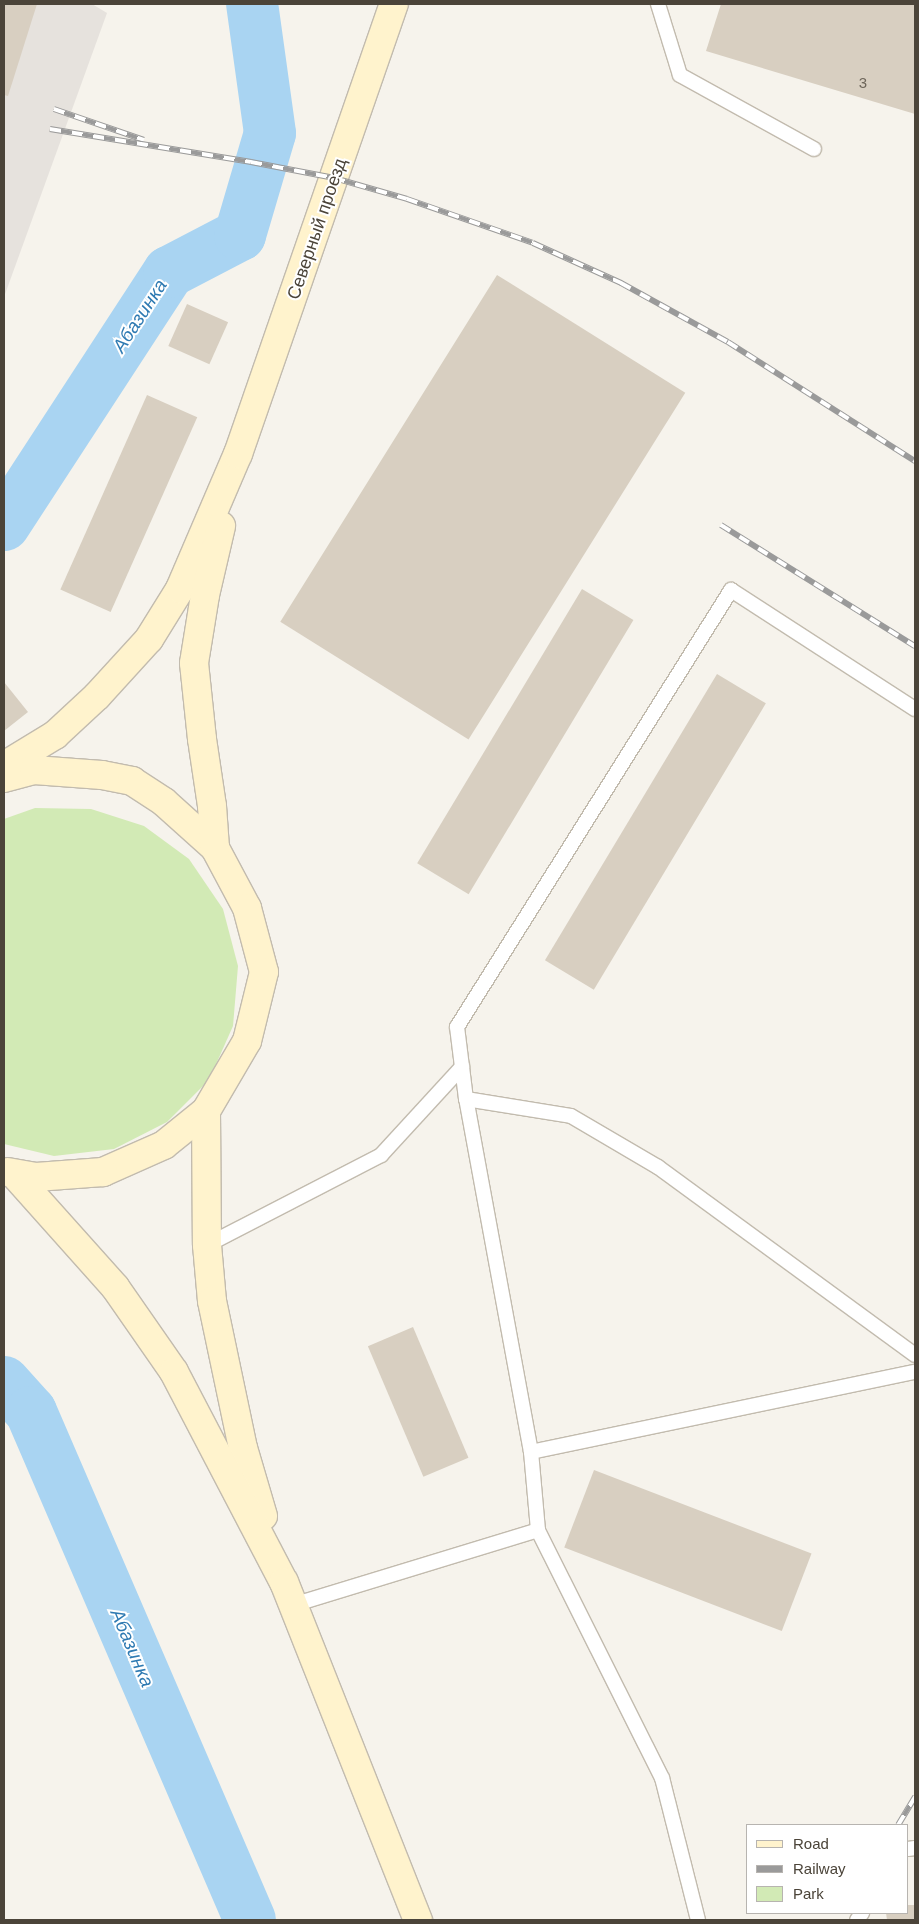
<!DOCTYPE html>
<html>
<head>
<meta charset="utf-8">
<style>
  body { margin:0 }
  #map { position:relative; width:919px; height:1924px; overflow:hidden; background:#f6f3ec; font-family:Helvetica,sans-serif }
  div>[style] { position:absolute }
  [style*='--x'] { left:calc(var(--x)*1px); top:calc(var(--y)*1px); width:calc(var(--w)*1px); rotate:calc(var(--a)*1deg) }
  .industrial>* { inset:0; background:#e6e2dd }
  .green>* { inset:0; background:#d2eab5 }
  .river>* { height:52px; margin:-26px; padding:0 26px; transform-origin:26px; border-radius:26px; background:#a9d4f2 }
  .building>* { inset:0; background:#d8cfc1; transform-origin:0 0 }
  .roads { filter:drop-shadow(1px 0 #c2bbae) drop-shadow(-1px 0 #c2bbae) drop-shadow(0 1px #c2bbae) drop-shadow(0 -1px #c2bbae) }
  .lane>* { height:14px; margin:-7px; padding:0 7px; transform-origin:7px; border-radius:7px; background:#fff }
  .secondary>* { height:28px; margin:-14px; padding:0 14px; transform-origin:14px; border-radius:14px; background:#fff3cd }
  .rail>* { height:5.5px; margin-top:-2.75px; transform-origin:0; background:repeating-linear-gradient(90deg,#fff 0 11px,#9a9a9a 0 22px); box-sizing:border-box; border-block:1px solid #9a9a9a }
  span { translate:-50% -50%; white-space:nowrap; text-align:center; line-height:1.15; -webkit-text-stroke:4px #fff; paint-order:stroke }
  .number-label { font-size:15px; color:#6e675b }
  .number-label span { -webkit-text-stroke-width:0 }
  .street-label { font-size:18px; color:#4b4439 }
  .water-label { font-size:19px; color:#2e7ab2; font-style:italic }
  .frame { position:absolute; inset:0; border:5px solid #4b4439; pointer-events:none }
  .legend { position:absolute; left:746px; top:1824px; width:162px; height:90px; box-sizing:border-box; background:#fff; border:1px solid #b7b4b0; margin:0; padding:6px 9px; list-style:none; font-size:15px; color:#4b4439 }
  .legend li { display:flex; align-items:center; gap:10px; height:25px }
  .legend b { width:25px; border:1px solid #b7b4b0 }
</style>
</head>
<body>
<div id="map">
  <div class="industrial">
    <div style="clip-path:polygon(4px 4px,92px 4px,107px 13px,4px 297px)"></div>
  </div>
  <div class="green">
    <div style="clip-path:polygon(35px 808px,91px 809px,144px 826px,189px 859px,223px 909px,238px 966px,233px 1026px,209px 1080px,167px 1122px,114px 1149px,54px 1156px,4px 1144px,4px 819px)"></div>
  </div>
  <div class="river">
    <div style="--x:4;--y:525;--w:302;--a:-56.9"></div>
    <div style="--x:169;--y:272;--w:80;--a:-27.5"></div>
    <div style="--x:240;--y:235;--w:106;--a:-73.6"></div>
    <div style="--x:270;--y:133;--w:130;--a:-97.9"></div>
    <div style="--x:4;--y:1382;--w:40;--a:48"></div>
    <div style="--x:31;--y:1412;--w:553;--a:66.68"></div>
  </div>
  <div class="building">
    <div style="clip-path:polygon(4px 4px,37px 4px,8px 96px,4px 95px)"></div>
    <div style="clip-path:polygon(721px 4px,915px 4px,915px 114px,706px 51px)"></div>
    <div style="left:497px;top:275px;width:222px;height:409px;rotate:32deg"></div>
    <div style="left:187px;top:304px;width:45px;height:46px;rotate:24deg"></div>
    <div style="left:147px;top:395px;width:55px;height:213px;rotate:24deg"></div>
    <div style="left:582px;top:589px;width:60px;height:320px;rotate:31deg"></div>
    <div style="left:717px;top:674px;width:57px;height:334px;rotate:31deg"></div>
    <div style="clip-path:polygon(4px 682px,28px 712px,4px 731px)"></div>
    <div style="left:413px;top:1327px;width:142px;height:49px;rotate:67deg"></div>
    <div style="left:594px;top:1470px;width:233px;height:83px;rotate:21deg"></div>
    <div style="clip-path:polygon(908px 1905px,915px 1905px,915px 1920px,887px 1920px,886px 1913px,908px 1913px)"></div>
  </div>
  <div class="roads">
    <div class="lane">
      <div style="--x:658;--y:4;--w:74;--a:72.8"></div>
      <div style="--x:680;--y:75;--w:153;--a:28.9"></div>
      <div style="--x:466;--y:1099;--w:106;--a:9.2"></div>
      <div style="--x:571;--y:1116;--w:101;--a:30.4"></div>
      <div style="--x:658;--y:1167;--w:318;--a:36.2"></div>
      <div style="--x:207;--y:1245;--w:196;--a:-27.3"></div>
      <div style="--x:381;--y:1155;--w:120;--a:-47.4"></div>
      <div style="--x:531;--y:1452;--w:392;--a:-11.8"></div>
      <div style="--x:293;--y:1605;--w:256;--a:-17"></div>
      <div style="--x:908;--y:1849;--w:7;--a:-8"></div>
      <div style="--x:698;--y:1920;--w:146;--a:-104.2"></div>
      <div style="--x:662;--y:1778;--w:277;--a:-116.6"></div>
      <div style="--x:538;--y:1530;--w:78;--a:-95.1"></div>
      <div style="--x:531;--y:1452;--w:359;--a:-100.4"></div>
      <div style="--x:466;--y:1099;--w:73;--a:-97.1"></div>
      <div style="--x:457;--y:1027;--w:516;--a:-57.91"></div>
      <div style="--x:731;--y:590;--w:219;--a:32.9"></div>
      <div style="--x:857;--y:1920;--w:9;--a:-54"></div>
    </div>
    <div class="secondary">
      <div style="--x:4;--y:766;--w:60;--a:-31.3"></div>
      <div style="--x:55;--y:735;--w:57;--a:-42.9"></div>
      <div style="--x:97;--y:696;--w:77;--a:-47.6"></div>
      <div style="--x:149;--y:639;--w:59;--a:-58.2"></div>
      <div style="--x:180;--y:589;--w:147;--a:-66.8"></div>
      <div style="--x:238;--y:454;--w:476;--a:-70.9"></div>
      <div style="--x:4;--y:778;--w:31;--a:-15"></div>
      <div style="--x:34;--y:770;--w:68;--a:4.2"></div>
      <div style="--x:102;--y:775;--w:31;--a:11"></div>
      <div style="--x:132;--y:781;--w:38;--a:33"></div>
      <div style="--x:164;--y:802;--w:69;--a:42"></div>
      <div style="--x:215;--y:848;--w:68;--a:61.9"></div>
      <div style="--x:247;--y:908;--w:66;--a:75.1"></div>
      <div style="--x:264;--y:972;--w:71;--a:103.8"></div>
      <div style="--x:247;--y:1041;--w:81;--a:120.4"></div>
      <div style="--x:206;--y:1111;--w:54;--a:141"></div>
      <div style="--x:164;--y:1145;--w:67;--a:156.1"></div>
      <div style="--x:103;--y:1172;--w:67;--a:175.7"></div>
      <div style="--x:36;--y:1177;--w:29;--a:-170"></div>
      <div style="--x:215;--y:848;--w:42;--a:-94.1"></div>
      <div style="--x:212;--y:806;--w:68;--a:-98.5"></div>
      <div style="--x:202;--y:739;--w:76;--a:-96"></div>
      <div style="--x:194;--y:663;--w:69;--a:-80.8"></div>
      <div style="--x:205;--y:595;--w:71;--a:-76.9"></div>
      <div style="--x:206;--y:1111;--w:134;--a:89.6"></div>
      <div style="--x:207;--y:1245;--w:56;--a:84.9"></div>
      <div style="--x:212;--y:1301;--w:150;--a:78.1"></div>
      <div style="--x:243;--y:1448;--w:71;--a:73.6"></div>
      <div style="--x:14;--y:1174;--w:152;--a:48.2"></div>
      <div style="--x:115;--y:1287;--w:103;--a:55.2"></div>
      <div style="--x:174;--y:1372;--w:237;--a:62.4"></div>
      <div style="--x:284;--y:1582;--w:364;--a:68.4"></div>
    </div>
  </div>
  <div class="rail">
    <div style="--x:54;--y:109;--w:95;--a:19"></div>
    <div style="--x:50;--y:129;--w:204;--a:9.3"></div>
    <div style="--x:251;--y:162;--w:85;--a:10.9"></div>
    <div style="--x:334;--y:178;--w:76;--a:16"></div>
    <div style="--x:407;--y:199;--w:133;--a:19.2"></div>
    <div style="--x:533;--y:243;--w:97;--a:24.4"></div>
    <div style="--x:621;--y:283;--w:122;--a:28.9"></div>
    <div style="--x:728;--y:342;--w:222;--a:32.5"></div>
    <div style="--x:721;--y:525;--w:229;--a:32"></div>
    <div style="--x:898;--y:1825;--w:33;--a:-59"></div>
  </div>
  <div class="number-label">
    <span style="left:863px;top:83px">3</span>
  </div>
  <div class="street-label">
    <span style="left:317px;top:229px;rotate:-71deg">Северный проезд</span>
  </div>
  <div class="water-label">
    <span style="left:140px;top:316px;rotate:-57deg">Абазинка</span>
    <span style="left:132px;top:1648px;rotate:67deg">Абазинка</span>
  </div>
  <div class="frame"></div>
  <ul class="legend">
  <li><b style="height:6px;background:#fff3cd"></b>Road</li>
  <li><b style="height:6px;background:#9a9a9a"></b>Railway</li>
  <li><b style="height:14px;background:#d2eab5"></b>Park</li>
  </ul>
</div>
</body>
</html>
